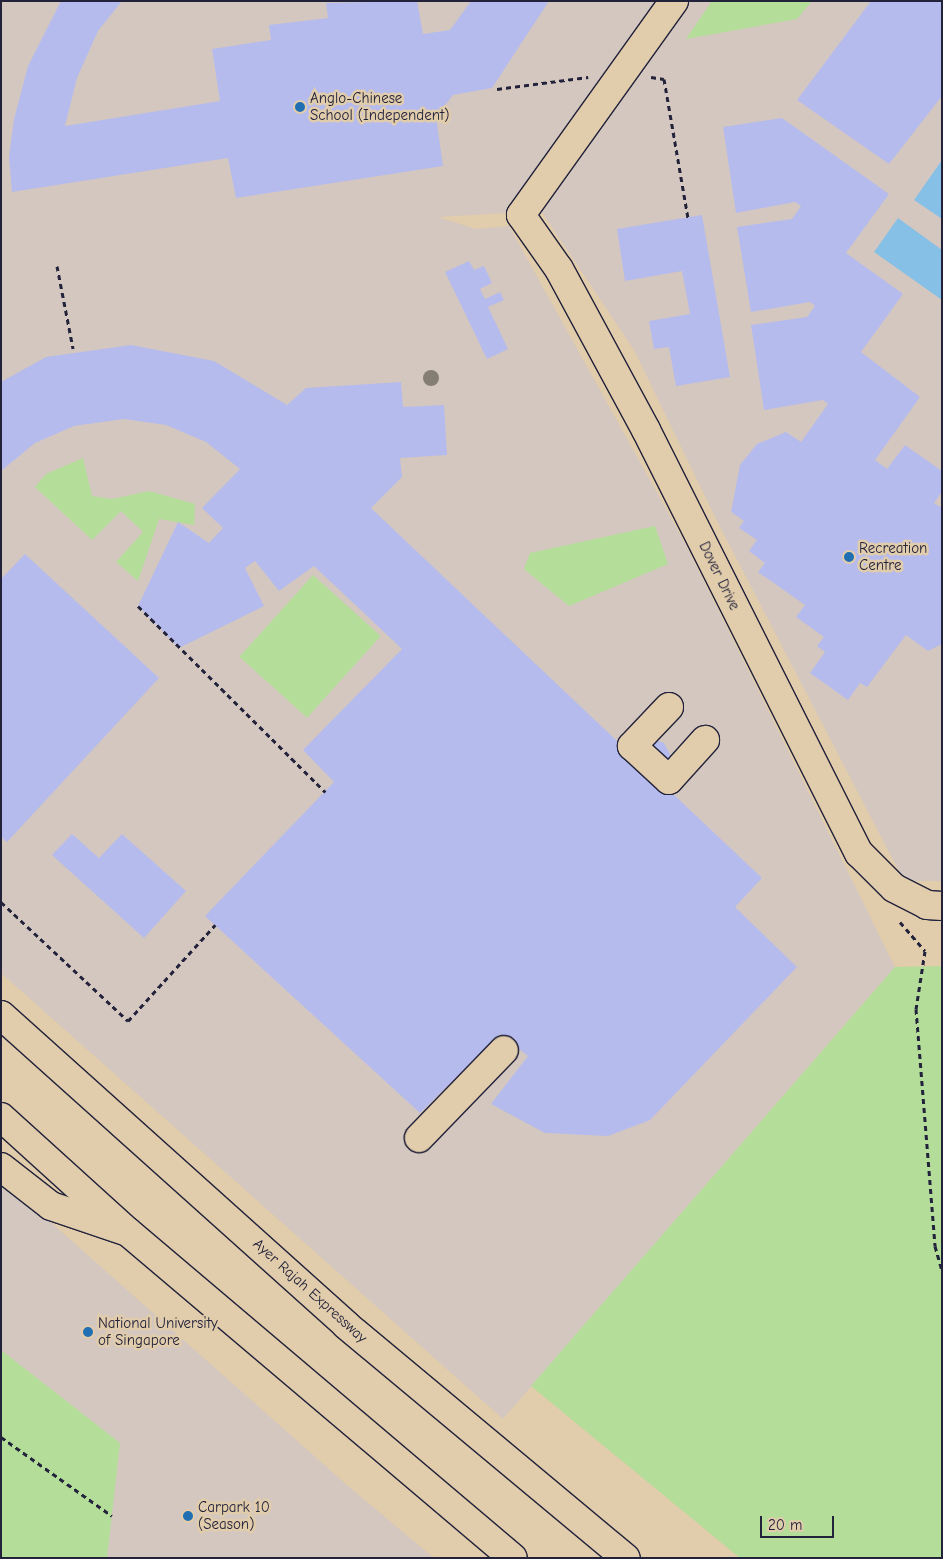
<!DOCTYPE html>
<html>
<head>
<meta charset="utf-8">
<style>
  body { margin:0 }
  #map { position:relative; width:943px; height:1559px; overflow:hidden; background:#e1ccab; font-family:"Comic Neue",sans-serif }
  div>[style] { position:absolute }
  [style*='--x'] { left:calc(var(--x)*1px); top:calc(var(--y)*1px); width:calc(var(--w)*1px); rotate:calc(var(--a)*1deg) }
  .built>* { inset:0; background:#d4c7bf }
  .green>* { inset:0; background:#b3dd99; transform-origin:0 0 }
  .water>* { inset:0; background:#87c0e6 }
  .building>* { inset:0; background:#b6bbed }
  .path>* { height:3px; margin-top:-1.5px; transform-origin:0; background:repeating-linear-gradient(90deg,#22223b 0 5px,transparent 0 9px) }
  .roads { filter:drop-shadow(1px 0 #22223b) drop-shadow(-1px 0 #22223b) drop-shadow(0 1px #22223b) drop-shadow(0 -1px #22223b) }
  .minor>* { height:28px; margin:-14px; padding:0 14px; transform-origin:14px; border-radius:14px; background:#e1ccab }
  .highway>* { height:28px; margin:-14px; padding:0 14px; transform-origin:14px; border-radius:14px; background:#e1ccab }
  .trees>* { width:16px; height:16px; margin:-8px; border-radius:50%; background:#847e75 }
  .dots>* { width:14px; height:14px; translate:-50% -50%; box-sizing:border-box; border:2px solid #e1ccab; border-radius:50% }
  span { translate:-50% -50%; white-space:nowrap; text-align:center; line-height:1.15; -webkit-text-stroke:5px #e1ccab; paint-order:stroke }
  .poi-label { font-size:15px; color:#22223b }
  .left { translate:0 -50%; text-align:left }
  .street-label { font-size:15px; color:#22223b }
  .frame { position:absolute; inset:0; border:2px solid #22223b; pointer-events:none }
  .scale { position:absolute; left:760px; top:1516px; width:74px; height:22px; box-sizing:border-box; border:2px solid #22223b; border-top:0; padding-left:6px; font-size:15px; line-height:18px; white-space:nowrap; color:#22223b; -webkit-text-stroke:4px #e1ccab; paint-order:stroke }
</style>
</head>
<body>
<div id="map">
  <div class="built">
    <div style="clip-path:polygon(1px 1px,942px 1px,942px 881px,904px 881px,719px 525px,634px 350px,541px 211px,438px 217px,476px 229px,509px 226px,686px 545px,895px 967px,503px 1419px,1px 973px)"></div>
    <div style="clip-path:polygon(1px 1178px,348px 1486px,434px 1558px,1px 1558px)"></div>
  </div>
  <div class="green">
    <div style="clip-path:polygon(712px 1px,812px 1px,797px 19px,686px 39px)"></div>
    <div style="clip-path:polygon(83px 458px,92px 496px,112px 499px,149px 491px,195px 504px,194px 525px,159px 519px,138px 581px,116px 562px,143px 532px,121px 511px,92px 540px,35px 487px,46px 474px)"></div>
    <div style="clip-path:polygon(655px 526px,668px 564px,569px 606px,524px 569px,530px 553px)"></div>
    <div style="left:313px;top:575px;width:91px;height:110px;rotate:42deg"></div>
    <div style="clip-path:polygon(942px 966px,942px 1558px,740px 1558px,531px 1386px,895px 967px)"></div>
    <div style="clip-path:polygon(1px 1350px,120px 1443px,107px 1558px,1px 1558px)"></div>
  </div>
  <div class="water">
    <div style="clip-path:polygon(942px 160px,942px 219px,914px 200px)"></div>
    <div style="clip-path:polygon(898px 218px,942px 250px,942px 300px,874px 252px)"></div>
  </div>
  <div class="building">
    <div style="clip-path:polygon(61px 1px,122px 1px,98px 31px,77px 78px,65px 126px,220px 101px,212px 49px,271px 40px,269px 25px,328px 18px,326px 3px,417px 1px,423px 34px,450px 30px,471px 1px,549px 1px,492px 88px,453px 95px,436px 117px,443px 166px,236px 198px,228px 158px,12px 192px,9px 157px,14px 119px,28px 66px)"></div>
    <div style="clip-path:polygon(871px 1px,942px 1px,942px 96px,889px 164px,797px 100px)"></div>
    <div style="clip-path:polygon(782px 118px,889px 194px,846px 253px,903px 294px,861px 352px,920px 397px,875px 460px,887px 469px,905px 445px,942px 471px,942px 492px,934px 503px,942px 508px,942px 644px,928px 651px,906px 635px,867px 687px,860px 683px,848px 700px,810px 673px,825px 652px,817px 646px,824px 637px,796px 617px,805px 605px,758px 572px,765px 563px,749px 551px,757px 540px,739px 528px,744px 521px,731px 512px,740px 465px,757px 444px,786px 432px,801px 442px,828px 404px,823px 400px,764px 410px,751px 325px,807px 317px,815px 306px,810px 302px,751px 312px,737px 227px,792px 219px,801px 206px,795px 202px,736px 213px,723px 127px)"></div>
    <div style="clip-path:polygon(702px 215px,730px 377px,676px 386px,669px 347px,654px 349px,649px 321px,690px 314px,682px 271px,625px 281px,617px 229px)"></div>
    <div style="clip-path:polygon(469px 261px,474px 270px,484px 266px,492px 283px,480px 289px,485px 299px,500px 292px,504px 300px,488px 307px,508px 349px,487px 359px,445px 272px)"></div>
    <div style="clip-path:polygon(131px 345px,214px 361px,287px 405px,306px 388px,401px 382px,403px 407px,444px 405px,447px 455px,400px 458px,402px 477px,371px 508px,635px 758px,652px 739px,664px 743px,672px 758px,654px 776px,762px 878px,735px 907px,797px 967px,650px 1120px,608px 1136px,545px 1133px,491px 1104px,528px 1056px,500px 1034px,420px 1113px,205px 916px,334px 782px,303px 750px,402px 649px,314px 566px,279px 591px,255px 561px,245px 568px,264px 606px,179px 648px,138px 606px,178px 522px,209px 543px,223px 528px,202px 508px,240px 469px,206px 442px,166px 425px,124px 419px,74px 426px,35px 443px,1px 471px,1px 382px,46px 357px)"></div>
    <div style="clip-path:polygon(25px 554px,159px 678px,7px 842px,1px 837px,1px 579px)"></div>
    <div style="clip-path:polygon(72px 834px,99px 858px,122px 834px,186px 891px,144px 938px,52px 855px)"></div>
  </div>
  <div class="path">
    <div style="--x:651;--y:77;--w:13;--a:9"></div>
    <div style="--x:664;--y:79;--w:141;--a:80.2"></div>
    <div style="--x:497;--y:89;--w:92;--a:-7.5"></div>
    <div style="--x:57;--y:266;--w:84;--a:79"></div>
    <div style="--x:138;--y:606;--w:264;--a:44.8"></div>
    <div style="--x:1;--y:902;--w:174;--a:43.1"></div>
    <div style="--x:128;--y:1021;--w:130;--a:-47.8"></div>
    <div style="--x:900;--y:922;--w:38;--a:49"></div>
    <div style="--x:925;--y:951;--w:59;--a:98.8"></div>
    <div style="--x:916;--y:1009;--w:238;--a:85.4"></div>
    <div style="--x:935;--y:1246;--w:25;--a:74"></div>
    <div style="--x:1;--y:1437;--w:136;--a:35.4"></div>
  </div>
  <div class="roads">
    <div class="minor">
      <div style="--x:674;--y:1;--w:263;--a:125.6"></div>
      <div style="--x:521;--y:215;--w:66;--a:54.9"></div>
      <div style="--x:559;--y:269;--w:183;--a:61.6"></div>
      <div style="--x:646;--y:430;--w:474;--a:63.3"></div>
      <div style="--x:859;--y:853;--w:49;--a:45"></div>
      <div style="--x:894;--y:888;--w:37;--a:27"></div>
      <div style="--x:927;--y:905;--w:15;--a:4"></div>
      <div style="--x:669;--y:707;--w:54;--a:133.5"></div>
      <div style="--x:632;--y:746;--w:50;--a:42.6"></div>
      <div style="--x:669;--y:780;--w:54;--a:-48"></div>
      <div style="--x:419;--y:1138;--w:122;--a:-46"></div>
      <div style="--x:1;--y:1167;--w:63;--a:38"></div>
      <div style="--x:51;--y:1206;--w:81;--a:18.7"></div>
    </div>
    <div class="highway">
      <div style="--x:1;--y:1015;--w:464;--a:41.9"></div>
      <div style="--x:346;--y:1325;--w:364;--a:39.8"></div>
      <div style="--x:1;--y:1117;--w:171;--a:42.2"></div>
      <div style="--x:128;--y:1232;--w:504;--a:40.26"></div>
    </div>
  </div>
  <div class="trees">
    <div style="left:431px;top:378px"></div>
  </div>
  <div class="dots">
    <div style="left:300px;top:107px;background:#1f6fb2"></div>
    <div style="left:849px;top:557px;background:#1f6fb2"></div>
    <div style="left:88px;top:1332px;background:#1f6fb2"></div>
    <div style="left:188px;top:1516px;background:#1f6fb2"></div>
  </div>
  <div class="poi-label">
    <span class="left" style="left:310px;top:107px">Anglo-Chinese<br>School (Independent)</span>
    <span class="left" style="left:859px;top:557px">Recreation<br>Centre</span>
    <span class="left" style="left:98px;top:1332px">National University<br>of Singapore</span>
    <span class="left" style="left:198px;top:1516px">Carpark 10<br>(Season)</span>
  </div>
  <div class="street-label">
    <span style="left:719px;top:576px;rotate:64deg">Dover Drive</span>
    <span style="left:310px;top:1291px;rotate:42deg">Ayer Rajah Expressway</span>
  </div>
  <div class="frame"></div>
  <div class="scale">20 m</div>
</div>
</body>
</html>
